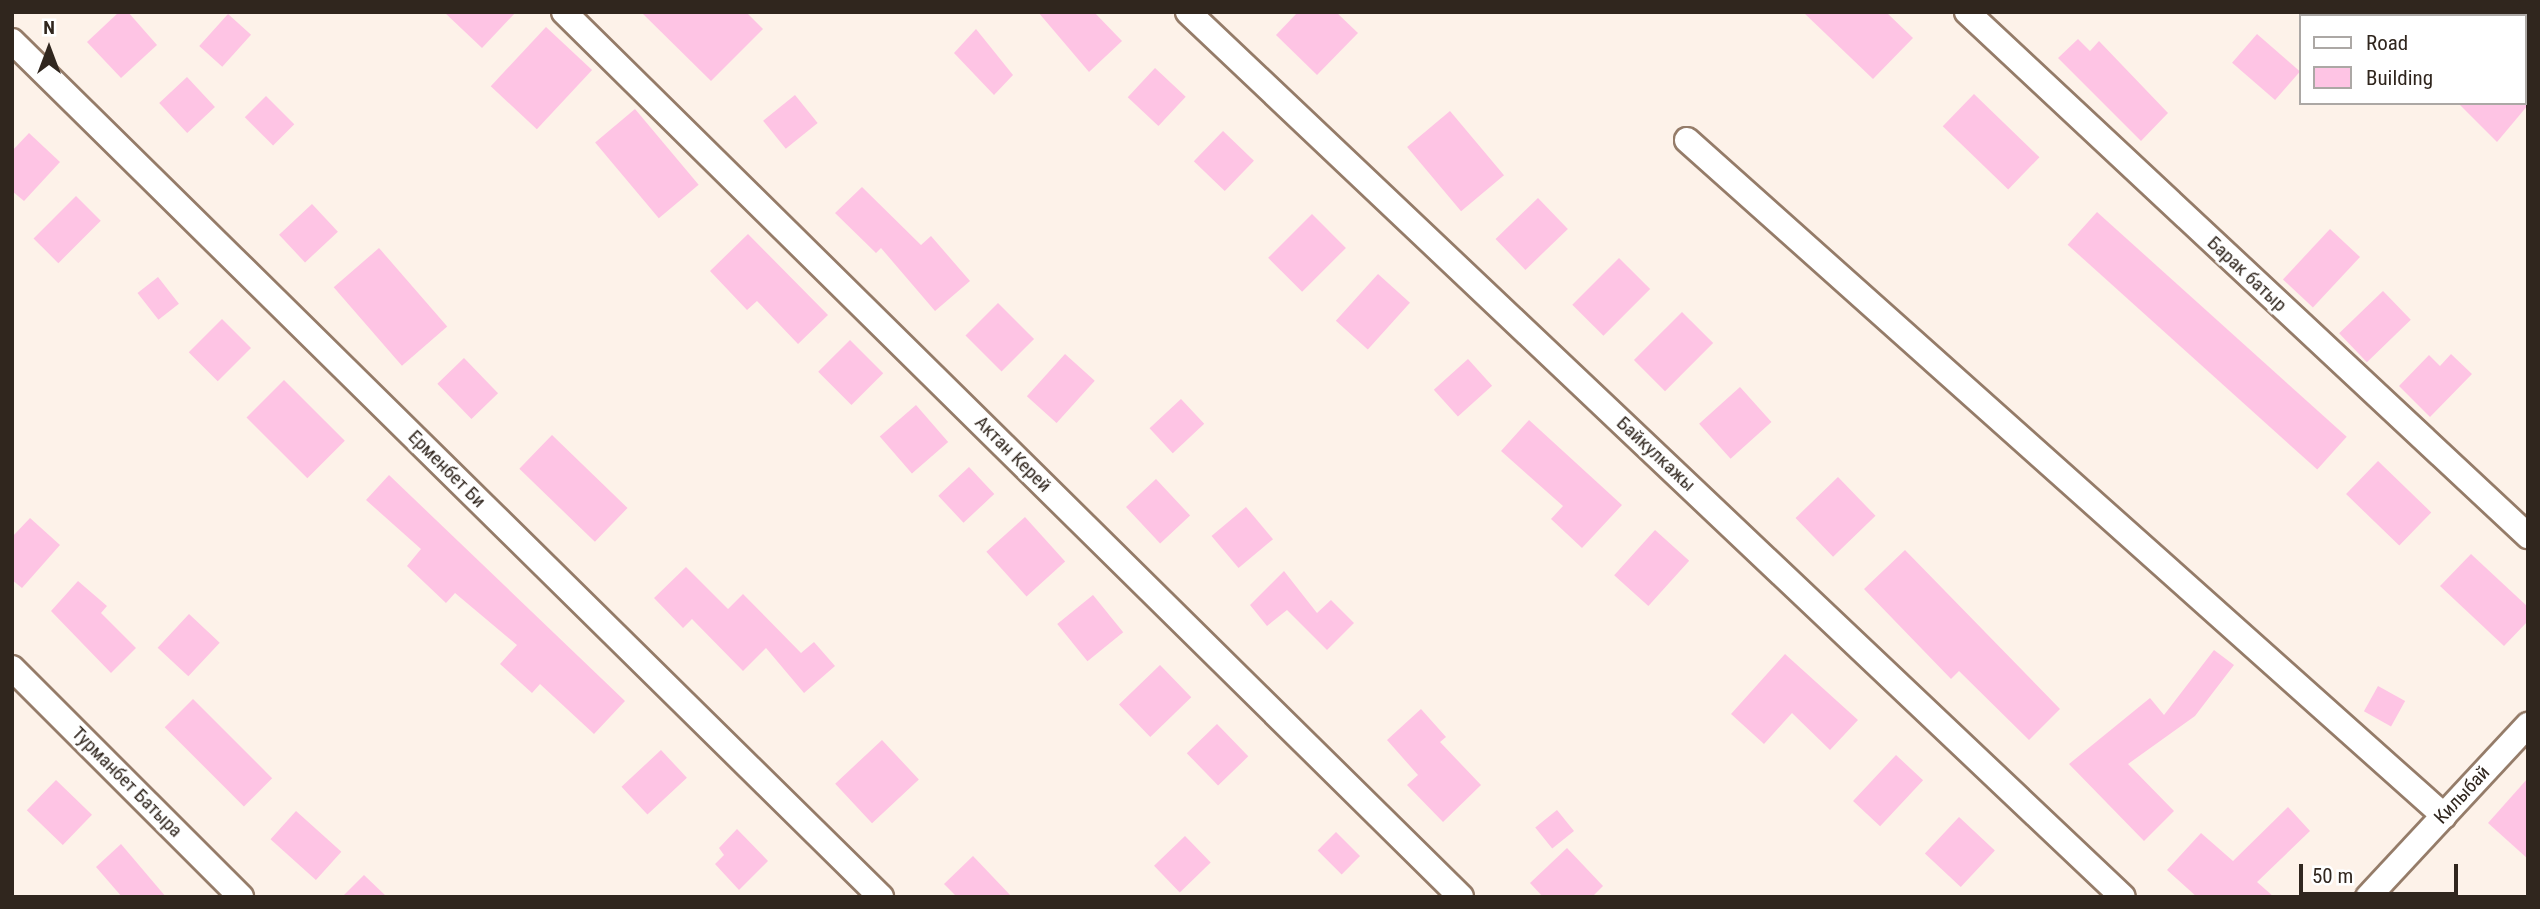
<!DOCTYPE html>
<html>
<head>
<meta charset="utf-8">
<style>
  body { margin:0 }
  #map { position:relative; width:2540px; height:909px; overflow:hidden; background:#fdf2e9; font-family:"Roboto Condensed",sans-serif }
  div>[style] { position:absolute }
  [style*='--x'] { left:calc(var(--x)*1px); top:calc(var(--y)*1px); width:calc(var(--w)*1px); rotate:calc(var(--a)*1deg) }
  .building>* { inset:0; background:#fec4e4; transform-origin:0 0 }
  .roads { filter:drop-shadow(2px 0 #957c69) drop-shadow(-2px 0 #957c69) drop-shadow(0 2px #957c69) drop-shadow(0 -2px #957c69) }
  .minor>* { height:24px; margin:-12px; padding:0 12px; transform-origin:12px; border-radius:12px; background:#fff }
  span { translate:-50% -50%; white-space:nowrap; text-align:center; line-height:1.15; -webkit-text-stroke:5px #fff; paint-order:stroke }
  .street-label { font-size:19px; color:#30261e }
  .frame { position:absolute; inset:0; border:14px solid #30261e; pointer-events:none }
  .legend { position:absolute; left:2299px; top:14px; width:228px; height:91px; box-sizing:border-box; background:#fff; border:2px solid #aca8a5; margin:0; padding:9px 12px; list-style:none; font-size:21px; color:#30261e }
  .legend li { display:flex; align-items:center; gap:14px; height:35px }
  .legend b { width:35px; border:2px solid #aca8a5 }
  .north { position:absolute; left:14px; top:14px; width:70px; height:70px; -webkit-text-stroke:5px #fff; paint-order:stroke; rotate:0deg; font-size:19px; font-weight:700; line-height:28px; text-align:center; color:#30261e }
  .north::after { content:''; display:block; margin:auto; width:24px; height:32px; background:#30261e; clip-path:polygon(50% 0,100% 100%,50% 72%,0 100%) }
  .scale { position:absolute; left:2299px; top:864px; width:159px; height:32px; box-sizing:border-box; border:4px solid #30261e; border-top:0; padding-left:9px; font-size:21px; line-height:24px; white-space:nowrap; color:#30261e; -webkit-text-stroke:5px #fff; paint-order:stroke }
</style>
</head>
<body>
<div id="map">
  <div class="building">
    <div style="clip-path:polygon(119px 12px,128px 12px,157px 45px,121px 78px,87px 42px)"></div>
    <div style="clip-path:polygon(444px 12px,516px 12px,482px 48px)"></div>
    <div style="clip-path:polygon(641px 12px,746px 12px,763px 29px,711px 81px)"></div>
    <div style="clip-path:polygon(1038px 12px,1094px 12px,1122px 41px,1089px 72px)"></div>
    <div style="clip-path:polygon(1298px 12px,1336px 12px,1358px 33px,1317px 75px,1276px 35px)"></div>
    <div style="clip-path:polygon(1803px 12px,1886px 12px,1913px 38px,1873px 79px)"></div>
    <div style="left:228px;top:14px;width:31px;height:43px;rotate:42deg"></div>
    <div style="left:546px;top:27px;width:63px;height:81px;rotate:43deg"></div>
    <div style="clip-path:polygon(976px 29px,1013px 75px,994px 95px,954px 53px)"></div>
    <div style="left:2257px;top:34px;width:57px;height:38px;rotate:41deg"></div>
    <div style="clip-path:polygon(2078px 39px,2090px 51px,2099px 41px,2168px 113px,2141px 141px,2058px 58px)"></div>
    <div style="left:1155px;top:68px;width:42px;height:40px;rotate:43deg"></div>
    <div style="left:187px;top:77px;width:41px;height:38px;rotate:47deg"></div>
    <div style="left:1974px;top:94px;width:91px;height:45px;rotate:44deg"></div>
    <div style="left:795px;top:95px;width:36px;height:41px;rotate:51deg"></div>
    <div style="left:266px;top:96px;width:40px;height:30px;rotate:45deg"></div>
    <div style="clip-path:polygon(2458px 103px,2528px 103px,2528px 105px,2497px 142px)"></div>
    <div style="left:635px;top:109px;width:99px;height:52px;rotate:50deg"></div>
    <div style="left:1450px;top:111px;width:84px;height:56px;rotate:50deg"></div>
    <div style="left:1223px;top:131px;width:43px;height:42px;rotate:44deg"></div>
    <div style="clip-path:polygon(29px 133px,60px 162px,24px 201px,12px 191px,12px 151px)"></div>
    <div style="clip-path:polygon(862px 187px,921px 245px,931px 236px,970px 281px,935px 311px,881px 248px,876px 253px,835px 213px)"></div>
    <div style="left:76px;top:196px;width:35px;height:60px;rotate:45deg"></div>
    <div style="left:1538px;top:198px;width:43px;height:59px;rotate:46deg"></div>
    <div style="left:312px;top:204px;width:38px;height:45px;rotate:47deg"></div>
    <div style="left:2097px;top:212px;width:336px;height:44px;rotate:42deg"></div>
    <div style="left:1312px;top:214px;width:48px;height:62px;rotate:45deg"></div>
    <div style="left:2330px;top:229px;width:41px;height:69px;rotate:43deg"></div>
    <div style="clip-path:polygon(748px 234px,828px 315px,798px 344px,757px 301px,747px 310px,710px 271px)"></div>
    <div style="left:379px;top:248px;width:104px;height:60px;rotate:49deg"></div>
    <div style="left:1619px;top:258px;width:44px;height:66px;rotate:45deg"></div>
    <div style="left:1378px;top:274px;width:43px;height:63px;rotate:42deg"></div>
    <div style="left:158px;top:277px;width:34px;height:26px;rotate:52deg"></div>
    <div style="left:2383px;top:291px;width:40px;height:61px;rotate:46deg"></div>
    <div style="left:998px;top:303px;width:51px;height:46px;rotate:45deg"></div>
    <div style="left:1682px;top:312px;width:44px;height:68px;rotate:45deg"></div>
    <div style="left:222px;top:319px;width:41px;height:47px;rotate:45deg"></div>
    <div style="left:850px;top:340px;width:47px;height:45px;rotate:45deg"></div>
    <div style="left:1065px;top:354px;width:40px;height:57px;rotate:42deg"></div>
    <div style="clip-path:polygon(2451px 354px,2472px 374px,2430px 417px,2399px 386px,2429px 355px,2440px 366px)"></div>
    <div style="left:464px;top:358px;width:49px;height:37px;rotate:46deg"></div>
    <div style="left:1468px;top:359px;width:36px;height:46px;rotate:48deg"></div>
    <div style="left:284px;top:380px;width:86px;height:53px;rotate:45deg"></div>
    <div style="left:1740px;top:387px;width:47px;height:55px;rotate:48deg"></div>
    <div style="left:1181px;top:399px;width:34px;height:43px;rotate:47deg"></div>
    <div style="left:916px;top:405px;width:49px;height:48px;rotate:49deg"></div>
    <div style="clip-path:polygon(1529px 420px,1622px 505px,1582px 548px,1551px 519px,1563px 506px,1501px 451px)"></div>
    <div style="left:552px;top:435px;width:105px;height:47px;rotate:44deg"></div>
    <div style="left:2378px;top:461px;width:74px;height:46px;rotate:44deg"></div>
    <div style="left:969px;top:467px;width:37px;height:42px;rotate:47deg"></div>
    <div style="clip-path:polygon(389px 475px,625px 701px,594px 734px,540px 684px,532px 693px,500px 664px,517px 645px,455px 593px,446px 603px,407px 566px,421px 549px,366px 500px)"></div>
    <div style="left:1838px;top:477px;width:54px;height:59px;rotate:46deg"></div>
    <div style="left:1156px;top:479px;width:50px;height:41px;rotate:47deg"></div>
    <div style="left:1246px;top:507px;width:42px;height:45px;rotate:50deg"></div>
    <div style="left:1025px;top:517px;width:60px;height:52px;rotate:48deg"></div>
    <div style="clip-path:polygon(30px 518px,60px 545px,22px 588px,12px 580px,12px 537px)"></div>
    <div style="left:1655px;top:530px;width:46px;height:61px;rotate:42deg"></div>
    <div style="clip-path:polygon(1905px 550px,2060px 709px,2029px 740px,1959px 671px,1951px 679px,1864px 589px)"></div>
    <div style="clip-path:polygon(2471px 554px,2528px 607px,2528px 621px,2504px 646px,2440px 586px)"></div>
    <div style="clip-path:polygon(686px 567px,728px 609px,743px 594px,801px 653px,814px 642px,835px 666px,804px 693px,766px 648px,743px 671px,692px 619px,683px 628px,654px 598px)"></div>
    <div style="clip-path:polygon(1284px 571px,1317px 613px,1331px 600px,1354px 623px,1327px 650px,1287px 610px,1267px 626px,1250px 605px)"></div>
    <div style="clip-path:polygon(78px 581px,107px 606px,101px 613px,136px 648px,111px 673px,51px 611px)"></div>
    <div style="left:1093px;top:595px;width:48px;height:46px;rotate:51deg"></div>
    <div style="left:189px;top:614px;width:42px;height:46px;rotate:43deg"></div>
    <div style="clip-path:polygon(2214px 650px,2234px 665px,2195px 716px,2128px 764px,2174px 811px,2144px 841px,2069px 764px,2150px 698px,2164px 715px)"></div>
    <div style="clip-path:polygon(1785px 654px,1858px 720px,1830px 750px,1792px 713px,1764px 744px,1731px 714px)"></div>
    <div style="left:1160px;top:665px;width:45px;height:57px;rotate:46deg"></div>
    <div style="left:2378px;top:686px;width:31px;height:29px;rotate:29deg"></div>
    <div style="left:193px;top:699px;width:112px;height:40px;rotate:45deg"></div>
    <div style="clip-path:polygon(1421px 709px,1446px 737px,1440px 742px,1481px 785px,1443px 822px,1407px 785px,1418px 775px,1387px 740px)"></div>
    <div style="left:1217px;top:724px;width:45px;height:42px;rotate:46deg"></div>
    <div style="left:882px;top:740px;width:54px;height:64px;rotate:47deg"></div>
    <div style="left:661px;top:750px;width:38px;height:54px;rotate:47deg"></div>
    <div style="left:1896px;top:755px;width:37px;height:63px;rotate:43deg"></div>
    <div style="clip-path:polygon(2528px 778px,2528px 859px,2488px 823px)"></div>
    <div style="left:56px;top:780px;width:50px;height:42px;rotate:44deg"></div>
    <div style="clip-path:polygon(2288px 807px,2310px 831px,2257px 882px,2274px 897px,2197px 897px,2167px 870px,2201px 833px,2233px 861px)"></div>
    <div style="left:1557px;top:810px;width:27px;height:28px;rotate:51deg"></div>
    <div style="left:296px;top:811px;width:61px;height:38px;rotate:42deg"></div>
    <div style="left:1959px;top:817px;width:49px;height:50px;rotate:43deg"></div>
    <div style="clip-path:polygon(737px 829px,768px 861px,739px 890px,715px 864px,724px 855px,719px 848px)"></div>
    <div style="left:1336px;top:832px;width:34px;height:26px;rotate:45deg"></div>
    <div style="left:1185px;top:836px;width:37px;height:43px;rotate:46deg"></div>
    <div style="clip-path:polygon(121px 844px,166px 897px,122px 897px,96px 867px)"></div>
    <div style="clip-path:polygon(1567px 848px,1603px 886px,1592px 897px,1543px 897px,1530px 883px)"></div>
    <div style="clip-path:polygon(973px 856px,1012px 897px,957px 897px,944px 884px)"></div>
    <div style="clip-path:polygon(364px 875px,387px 897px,342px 897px)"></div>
  </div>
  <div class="roads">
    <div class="minor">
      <div style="--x:564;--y:12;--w:1260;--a:44.61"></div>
      <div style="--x:1188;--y:12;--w:1287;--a:43.43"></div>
      <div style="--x:1967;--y:12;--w:768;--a:43.05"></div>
      <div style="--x:2521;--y:12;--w:10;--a:45"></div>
      <div style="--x:12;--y:41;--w:1220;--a:44.57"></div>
      <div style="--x:1687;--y:140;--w:1015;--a:41.76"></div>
      <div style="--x:12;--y:668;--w:324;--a:45"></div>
      <div style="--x:2368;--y:897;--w:235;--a:-47.1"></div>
    </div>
  </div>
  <div class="street-label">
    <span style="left:2247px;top:274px;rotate:43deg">Барак батыр</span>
    <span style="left:1013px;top:454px;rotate:45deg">Актан Керей</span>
    <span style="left:1656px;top:454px;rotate:43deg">Байкулкажы</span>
    <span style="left:447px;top:469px;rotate:45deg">Ерменбет Би</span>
    <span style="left:127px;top:782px;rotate:45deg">Турманбет Батыра</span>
    <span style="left:2462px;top:795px;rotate:-47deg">Килыбай</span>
  </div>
  <div class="frame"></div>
  <ul class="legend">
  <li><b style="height:9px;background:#fff"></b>Road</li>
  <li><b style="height:19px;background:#fec4e4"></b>Building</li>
  </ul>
  <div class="north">N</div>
  <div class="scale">50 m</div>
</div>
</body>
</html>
